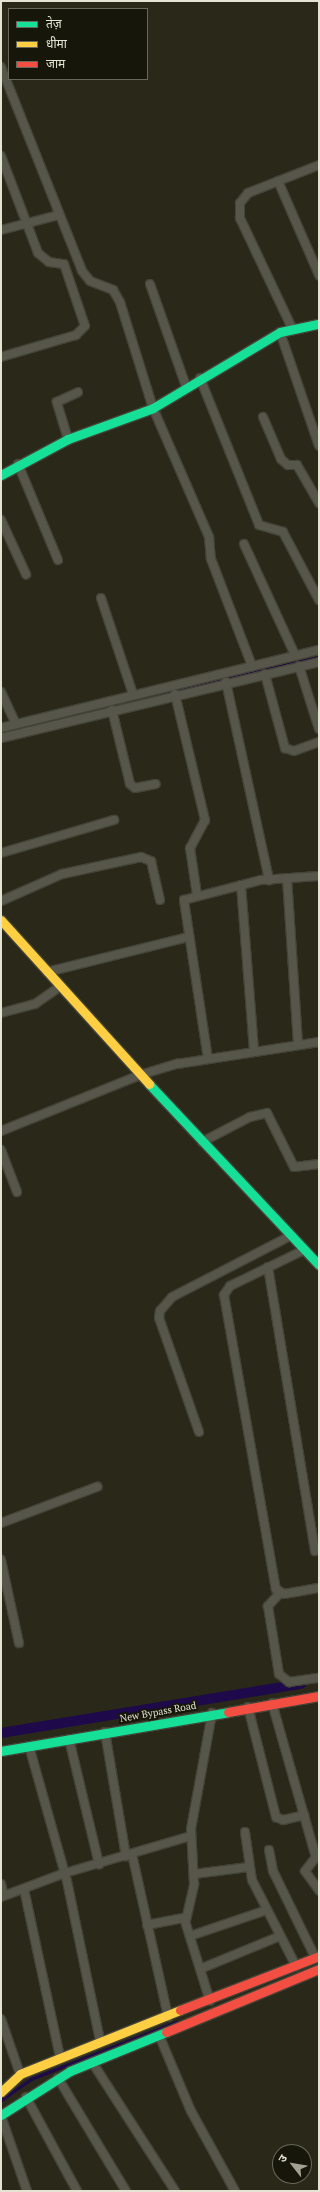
<!DOCTYPE html>
<html>
<head>
<meta charset="utf-8">
<style>
  body { margin:0 }
  #map { position:relative; width:320px; height:2192px; overflow:hidden; background:#292819; font-family:"PT Serif","Noto Sans Devanagari",serif }
  div>[style] { position:absolute }
  [style*='--x'] { left:calc(var(--x)*1px); top:calc(var(--y)*1px); width:calc(var(--w)*1px); rotate:calc(var(--a)*1deg) }
  .stream>* { height:3px; margin:-1.5px; padding:0 1.5px; transform-origin:1.5px; border-radius:1.5px; background:#1e0a4a }
  .canal>* { height:10px; margin:-5px; padding:0 5px; transform-origin:5px; border-radius:5px; background:#1e0a4a }
  .roads { filter:drop-shadow(1px 0 #434337) drop-shadow(-1px 0 #434337) drop-shadow(0 1px #434337) drop-shadow(0 -1px #434337) }
  .street>* { height:8px; margin:-4px; padding:0 4px; transform-origin:4px; border-radius:4px; background:#56564b }
  .fast>* { height:9px; margin:-4.5px; padding:0 4.5px; transform-origin:4.5px; border-radius:4.5px; background:#16e098 }
  .slow>* { height:9px; margin:-4.5px; padding:0 4.5px; transform-origin:4.5px; border-radius:4.5px; background:#ffcf43 }
  .jam>* { height:9px; margin:-4.5px; padding:0 4.5px; transform-origin:4.5px; border-radius:4.5px; background:#f24e42 }
  span { translate:-50% -50%; white-space:nowrap; text-align:center; line-height:1.15; -webkit-text-stroke:4px #16160a; paint-order:stroke }
  .street-label { font-size:10px; color:#e4e4d3 }
  .frame { position:absolute; inset:0; border:2px solid #e4e4d3; pointer-events:none }
  .legend { position:absolute; left:8px; top:8px; width:140px; height:72px; box-sizing:border-box; background:#16160a; border:1px solid #68685a; margin:0; padding:5px 7px; list-style:none; font-size:12px; color:#e4e4d3 }
  .legend li { display:flex; align-items:center; gap:8px; height:20px }
  .legend b { width:20px; border:1px solid #68685a }
  .north { position:absolute; left:272px; top:2144px; width:40px; height:40px; box-sizing:border-box; background:#16160a; border:1px solid #68685a; border-radius:50%; rotate:301deg; font-size:11px; font-weight:700; line-height:16px; text-align:center; color:#e4e4d3 }
  .north::after { content:''; display:block; margin:auto; width:14px; height:18px; background:#a3a292; clip-path:polygon(50% 0,100% 100%,50% 72%,0 100%) }
</style>
</head>
<body>
<div id="map">
  <div class="stream">
    <div style="--x:85;--y:711;--w:240;--a:-13"></div>
    <div style="--x:14;--y:731;--w:50;--a:-16.3"></div>
    <div style="--x:1;--y:2100;--w:37;--a:-35"></div>
    <div style="--x:31;--y:2079;--w:156;--a:-21.5"></div>
  </div>
  <div class="canal">
    <div style="--x:1;--y:1733;--w:304;--a:-9.3"></div>
  </div>
  <div class="roads">
    <div class="street">
      <div style="--x:1;--y:67;--w:219;--a:68.3"></div>
      <div style="--x:82;--y:271;--w:13;--a:51"></div>
      <div style="--x:90;--y:281;--w:25;--a:21"></div>
      <div style="--x:113;--y:290;--w:14;--a:60"></div>
      <div style="--x:120;--y:302;--w:111;--a:72.7"></div>
      <div style="--x:153;--y:408;--w:141;--a:66.5"></div>
      <div style="--x:209;--y:537;--w:22;--a:85"></div>
      <div style="--x:211;--y:559;--w:115;--a:69"></div>
      <div style="--x:1;--y:156;--w:104;--a:69.1"></div>
      <div style="--x:38;--y:253;--w:14;--a:39"></div>
      <div style="--x:49;--y:262;--w:15;--a:8"></div>
      <div style="--x:64;--y:264;--w:65;--a:71.3"></div>
      <div style="--x:85;--y:326;--w:13;--a:135"></div>
      <div style="--x:76;--y:335;--w:78;--a:163.7"></div>
      <div style="--x:278;--y:181;--w:103;--a:66.4"></div>
      <div style="--x:1;--y:230;--w:60;--a:-14.5"></div>
      <div style="--x:150;--y:284;--w:108;--a:70.6"></div>
      <div style="--x:292;--y:328;--w:122;--a:-115.3"></div>
      <div style="--x:240;--y:218;--w:15;--a:-90"></div>
      <div style="--x:240;--y:203;--w:13;--a:-51"></div>
      <div style="--x:248;--y:193;--w:76;--a:-21.5"></div>
      <div style="--x:280;--y:332;--w:120;--a:71.1"></div>
      <div style="--x:200;--y:378;--w:158;--a:68.1"></div>
      <div style="--x:259;--y:525;--w:25;--a:16"></div>
      <div style="--x:283;--y:532;--w:77;--a:62.1"></div>
      <div style="--x:263;--y:417;--w:46;--a:66.8"></div>
      <div style="--x:281;--y:459;--w:9;--a:41"></div>
      <div style="--x:288;--y:465;--w:9;--a:0"></div>
      <div style="--x:297;--y:465;--w:44;--a:59.9"></div>
      <div style="--x:68;--y:439;--w:39;--a:-107"></div>
      <div style="--x:57;--y:402;--w:23;--a:-25"></div>
      <div style="--x:18;--y:464;--w:104;--a:67.4"></div>
      <div style="--x:1;--y:520;--w:60;--a:65.2"></div>
      <div style="--x:244;--y:544;--w:122;--a:65.3"></div>
      <div style="--x:101;--y:598;--w:101;--a:71.6"></div>
      <div style="--x:299;--y:666;--w:66;--a:72.4"></div>
      <div style="--x:265;--y:674;--w:77;--a:74.9"></div>
      <div style="--x:285;--y:748;--w:9;--a:18"></div>
      <div style="--x:294;--y:751;--w:27;--a:-20"></div>
      <div style="--x:226;--y:682;--w:203;--a:77.7"></div>
      <div style="--x:1;--y:692;--w:35;--a:65"></div>
      <div style="--x:175;--y:694;--w:130;--a:76.6"></div>
      <div style="--x:205;--y:820;--w:32;--a:118"></div>
      <div style="--x:190;--y:848;--w:48;--a:81.5"></div>
      <div style="--x:112;--y:710;--w:76;--a:76.3"></div>
      <div style="--x:130;--y:784;--w:6;--a:39"></div>
      <div style="--x:135;--y:788;--w:21;--a:-11"></div>
      <div style="--x:1;--y:728;--w:327;--a:-13.8"></div>
      <div style="--x:1;--y:738;--w:327;--a:-13.4"></div>
      <div style="--x:1;--y:853;--w:118;--a:-16.3"></div>
      <div style="--x:287;--y:878;--w:167;--a:86.2"></div>
      <div style="--x:241;--y:885;--w:167;--a:85.5"></div>
      <div style="--x:1;--y:901;--w:67;--a:-23.9"></div>
      <div style="--x:62;--y:874;--w:81;--a:-12.1"></div>
      <div style="--x:141;--y:857;--w:11;--a:22"></div>
      <div style="--x:151;--y:861;--w:40;--a:77"></div>
      <div style="--x:47;--y:972;--w:145;--a:-13.9"></div>
      <div style="--x:1;--y:1013;--w:35;--a:-15"></div>
      <div style="--x:35;--y:1004;--w:29;--a:-35"></div>
      <div style="--x:208;--y:1059;--w:161;--a:-98.6"></div>
      <div style="--x:184;--y:900;--w:80;--a:-14.6"></div>
      <div style="--x:261;--y:880;--w:58;--a:-3.9"></div>
      <div style="--x:1;--y:1131;--w:150;--a:-21.9"></div>
      <div style="--x:140;--y:1075;--w:39;--a:-17"></div>
      <div style="--x:177;--y:1064;--w:144;--a:-8.8"></div>
      <div style="--x:202;--y:1142;--w:54;--a:-27.5"></div>
      <div style="--x:250;--y:1117;--w:17;--a:-13"></div>
      <div style="--x:267;--y:1113;--w:60;--a:63.4"></div>
      <div style="--x:294;--y:1167;--w:25;--a:-7"></div>
      <div style="--x:1;--y:1150;--w:45;--a:69.1"></div>
      <div style="--x:304;--y:1250;--w:82;--a:154.1"></div>
      <div style="--x:230;--y:1286;--w:11;--a:124"></div>
      <div style="--x:224;--y:1295;--w:299;--a:80"></div>
      <div style="--x:276;--y:1589;--w:9;--a:32"></div>
      <div style="--x:284;--y:1594;--w:36;--a:-10"></div>
      <div style="--x:268;--y:1267;--w:288;--a:80.6"></div>
      <div style="--x:199;--y:1432;--w:121;--a:-109.3"></div>
      <div style="--x:159;--y:1318;--w:7;--a:-82"></div>
      <div style="--x:160;--y:1311;--w:18;--a:-49"></div>
      <div style="--x:172;--y:1297;--w:133;--a:-27.3"></div>
      <div style="--x:1;--y:1523;--w:103;--a:-20.6"></div>
      <div style="--x:1;--y:1560;--w:85;--a:77.8"></div>
      <div style="--x:280;--y:1593;--w:18;--a:133"></div>
      <div style="--x:268;--y:1606;--w:69;--a:80.8"></div>
      <div style="--x:279;--y:1674;--w:13;--a:39"></div>
      <div style="--x:289;--y:1682;--w:30;--a:-8"></div>
      <div style="--x:272;--y:1703;--w:160;--a:74.1"></div>
      <div style="--x:316;--y:1857;--w:18;--a:128"></div>
      <div style="--x:305;--y:1871;--w:24;--a:54"></div>
      <div style="--x:248;--y:1707;--w:114;--a:75.7"></div>
      <div style="--x:276;--y:1817;--w:8;--a:23"></div>
      <div style="--x:283;--y:1820;--w:22;--a:-13"></div>
      <div style="--x:105;--y:1732;--w:126;--a:80.4"></div>
      <div style="--x:69;--y:1739;--w:129;--a:76.5"></div>
      <div style="--x:29;--y:1746;--w:140;--a:74.3"></div>
      <div style="--x:67;--y:1881;--w:163;--a:78.3"></div>
      <div style="--x:245;--y:1832;--w:49;--a:81.7"></div>
      <div style="--x:252;--y:1880;--w:97;--a:62.9"></div>
      <div style="--x:269;--y:1850;--w:21;--a:79"></div>
      <div style="--x:273;--y:1871;--w:96;--a:64"></div>
      <div style="--x:132;--y:1854;--w:167;--a:77.5"></div>
      <div style="--x:194;--y:1874;--w:55;--a:-7.3"></div>
      <div style="--x:1;--y:1884;--w:12;--a:76"></div>
      <div style="--x:24;--y:1889;--w:172;--a:77.9"></div>
      <div style="--x:1;--y:1897;--w:68;--a:-20.6"></div>
      <div style="--x:65;--y:1873;--w:131;--a:-16.4"></div>
      <div style="--x:186;--y:1920;--w:37;--a:-77"></div>
      <div style="--x:194;--y:1884;--w:55;--a:-93.1"></div>
      <div style="--x:191;--y:1829;--w:118;--a:-79.7"></div>
      <div style="--x:147;--y:1925;--w:38;--a:-11"></div>
      <div style="--x:184;--y:1918;--w:87;--a:72.6"></div>
      <div style="--x:190;--y:1936;--w:81;--a:-18.7"></div>
      <div style="--x:200;--y:1969;--w:87;--a:-22.4"></div>
      <div style="--x:1;--y:2019;--w:58;--a:70.9"></div>
      <div style="--x:159;--y:2035;--w:82;--a:67.2"></div>
      <div style="--x:191;--y:2111;--w:91;--a:61.2"></div>
      <div style="--x:92;--y:2062;--w:153;--a:57.2"></div>
      <div style="--x:58;--y:2078;--w:132;--a:59"></div>
      <div style="--x:26;--y:2097;--w:107;--a:61.5"></div>
      <div style="--x:1;--y:2116;--w:79;--a:70.9"></div>
    </div>
    <div class="fast">
      <div style="--x:1;--y:475;--w:76;--a:-28.2"></div>
      <div style="--x:68;--y:439;--w:90;--a:-20"></div>
      <div style="--x:153;--y:408;--w:148;--a:-30.9"></div>
      <div style="--x:280;--y:332;--w:40;--a:-12"></div>
      <div style="--x:149;--y:1084;--w:248;--a:46.8"></div>
      <div style="--x:1;--y:1751;--w:230;--a:-9.7"></div>
      <div style="--x:1;--y:2115;--w:82;--a:-32.5"></div>
      <div style="--x:70;--y:2071;--w:104;--a:-22.1"></div>
    </div>
    <div class="slow">
      <div style="--x:1;--y:920;--w:221;--a:47.9"></div>
      <div style="--x:1;--y:2092;--w:26;--a:-43"></div>
      <div style="--x:20;--y:2074;--w:172;--a:-21.8"></div>
    </div>
    <div class="jam">
      <div style="--x:228;--y:1712;--w:92;--a:-10"></div>
      <div style="--x:180;--y:2010;--w:149;--a:-21.2"></div>
      <div style="--x:166;--y:2032;--w:165;--a:-22.4"></div>
    </div>
  </div>
  <div class="street-label">
    <span style="left:158px;top:1712px;rotate:-10deg">New Bypass Road</span>
  </div>
  <div class="frame"></div>
  <ul class="legend">
  <li><b style="height:5px;background:#16e098"></b>तेज़</li>
  <li><b style="height:5px;background:#ffcf43"></b>धीमा</li>
  <li><b style="height:5px;background:#f24e42"></b>जाम</li>
  </ul>
  <div class="north">उ</div>
</div>
</body>
</html>
